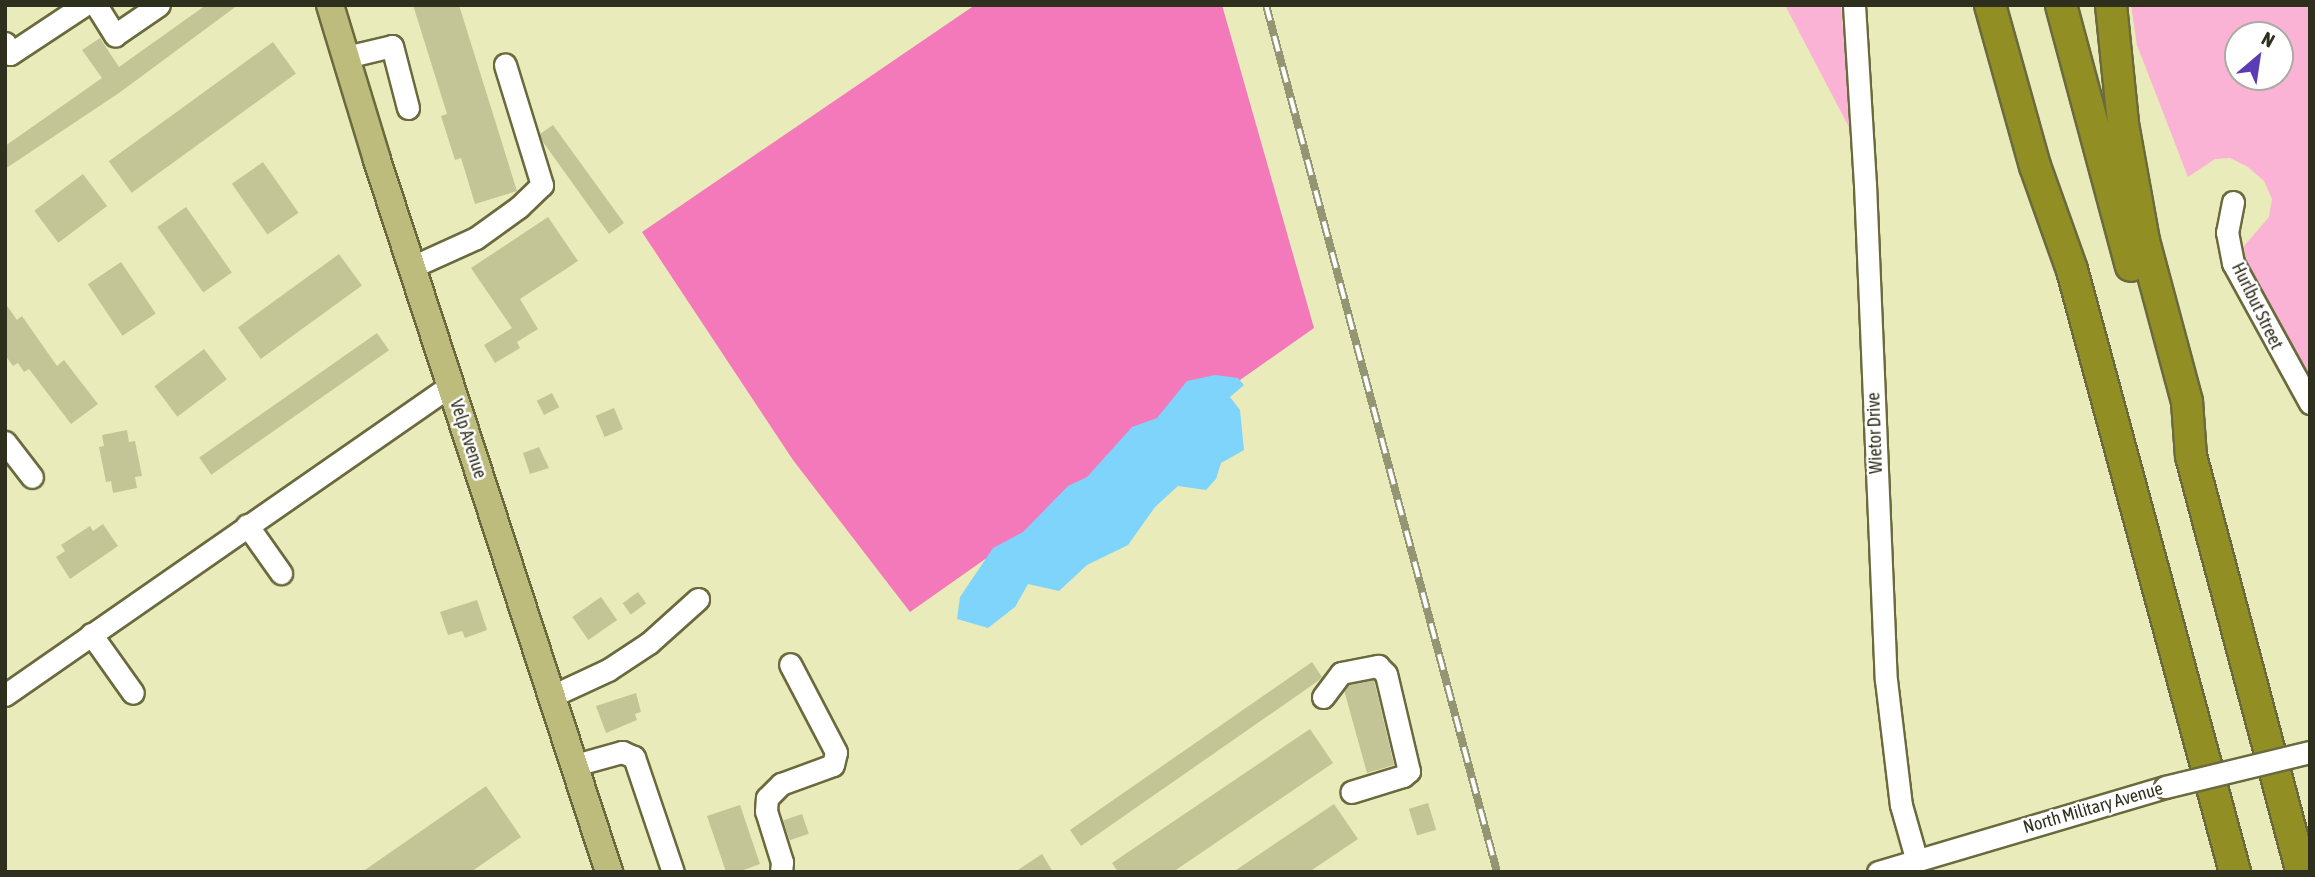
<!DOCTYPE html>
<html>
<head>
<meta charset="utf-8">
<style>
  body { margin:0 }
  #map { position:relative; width:2315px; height:877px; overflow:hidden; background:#eaebba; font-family:"Asap Condensed",sans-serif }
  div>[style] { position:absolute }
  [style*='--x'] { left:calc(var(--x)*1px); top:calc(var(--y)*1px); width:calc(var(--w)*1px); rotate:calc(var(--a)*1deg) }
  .green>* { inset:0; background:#fab2d5 }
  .forest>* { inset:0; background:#f379ba }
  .water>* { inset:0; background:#7ed4fb }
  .building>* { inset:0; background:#c4c596; transform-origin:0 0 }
  .roads { filter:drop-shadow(2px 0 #6a6a3e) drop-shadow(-2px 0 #6a6a3e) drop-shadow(0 2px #6a6a3e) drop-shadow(0 -2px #6a6a3e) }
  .minor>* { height:21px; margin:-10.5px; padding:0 10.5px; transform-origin:10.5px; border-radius:10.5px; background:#fff }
  .major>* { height:26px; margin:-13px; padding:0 13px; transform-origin:13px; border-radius:13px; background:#bdbc7c }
  .highway>* { height:30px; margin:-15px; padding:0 15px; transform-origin:15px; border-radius:15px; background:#918f24 }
  .rail>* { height:8px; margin-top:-4px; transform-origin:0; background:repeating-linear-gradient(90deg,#fff 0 16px,#949572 0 32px); box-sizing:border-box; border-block:2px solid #949572 }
  .bridges { filter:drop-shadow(2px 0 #6a6a3e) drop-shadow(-2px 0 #6a6a3e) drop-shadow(0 2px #6a6a3e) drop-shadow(0 -2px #6a6a3e) }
  .minor-bridge>* { height:21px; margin:-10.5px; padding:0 10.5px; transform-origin:10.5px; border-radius:10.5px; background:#fff }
  span { translate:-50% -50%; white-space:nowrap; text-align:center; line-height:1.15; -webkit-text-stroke:5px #fff; paint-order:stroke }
  .street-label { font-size:18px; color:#2f2f1d }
  .frame { position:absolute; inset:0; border:7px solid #2f2f1d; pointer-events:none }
  .north { position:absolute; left:2224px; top:21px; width:70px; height:70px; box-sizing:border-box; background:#fff; border:2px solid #acaca5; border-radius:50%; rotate:29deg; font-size:19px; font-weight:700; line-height:28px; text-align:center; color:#2f2f1d }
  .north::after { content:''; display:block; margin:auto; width:24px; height:32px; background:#5a3cb4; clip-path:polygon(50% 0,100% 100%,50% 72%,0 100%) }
</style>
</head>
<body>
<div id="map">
  <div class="green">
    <div style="clip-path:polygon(1785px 5px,1841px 5px,1851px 131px)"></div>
    <div style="clip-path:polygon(evenodd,2131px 5px,2310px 5px,2310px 381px,2246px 270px,2244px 246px,2269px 217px,2272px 199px,2264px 181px,2248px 167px,2230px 158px,2215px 159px,2188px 177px,2137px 45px,2131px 5px,2238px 35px,2280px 35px,2280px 77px,2238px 77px,2238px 35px)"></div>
  </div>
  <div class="forest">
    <div style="clip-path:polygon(975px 5px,1222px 5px,1314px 328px,910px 612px,793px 460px,642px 232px)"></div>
  </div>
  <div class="water">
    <div style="clip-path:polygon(1215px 375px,1238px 378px,1244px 385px,1230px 397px,1240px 410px,1244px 450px,1221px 463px,1216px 479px,1206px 490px,1178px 486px,1155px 507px,1128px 545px,1087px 565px,1059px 591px,1028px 584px,1015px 607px,988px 628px,957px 619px,960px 597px,993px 548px,1023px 532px,1068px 486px,1087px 477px,1132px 427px,1157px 418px,1187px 381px)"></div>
  </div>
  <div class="building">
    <div style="clip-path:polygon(206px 5px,238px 5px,119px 93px,5px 169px,5px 146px,102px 78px,82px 50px,100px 38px,119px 67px)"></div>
    <div style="clip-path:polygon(413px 5px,459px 5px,517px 191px,475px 204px,461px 158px,455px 160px,441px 116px,447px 114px)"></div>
    <div style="left:273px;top:42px;width:39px;height:203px;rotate:54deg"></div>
    <div style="clip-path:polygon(553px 125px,624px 223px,609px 234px,543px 142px,540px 134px)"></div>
    <div style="left:263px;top:162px;width:62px;height:38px;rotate:55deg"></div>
    <div style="left:83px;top:174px;width:40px;height:61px;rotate:53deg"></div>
    <div style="left:186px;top:207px;width:80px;height:35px;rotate:55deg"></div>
    <div style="clip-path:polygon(548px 217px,578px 261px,520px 299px,538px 329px,517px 342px,520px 348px,495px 363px,484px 345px,512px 328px,471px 268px)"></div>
    <div style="left:339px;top:254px;width:39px;height:125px;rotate:54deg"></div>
    <div style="left:121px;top:262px;width:62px;height:40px;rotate:56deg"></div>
    <div style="clip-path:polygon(5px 303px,17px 320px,22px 316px,57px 366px,64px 360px,98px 404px,71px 424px,29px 369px,24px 372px,18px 363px,13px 366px,5px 355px)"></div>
    <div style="left:377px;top:333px;width:21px;height:217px;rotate:55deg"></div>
    <div style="left:204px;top:349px;width:38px;height:62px;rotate:53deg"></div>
    <div style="left:552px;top:393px;width:16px;height:17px;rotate:63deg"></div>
    <div style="left:614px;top:408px;width:23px;height:20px;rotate:67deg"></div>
    <div style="clip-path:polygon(127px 430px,129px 442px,135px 441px,142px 476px,135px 477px,137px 488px,113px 493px,111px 481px,106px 482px,99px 447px,104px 446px,102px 435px)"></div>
    <div style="clip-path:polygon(539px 447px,549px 468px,530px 474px,523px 453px)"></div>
    <div style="clip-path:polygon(103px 524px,118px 546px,70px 579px,56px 557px,65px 551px,61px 545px,90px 526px,93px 531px)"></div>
    <div style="left:638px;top:592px;width:14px;height:19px;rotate:54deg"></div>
    <div style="left:601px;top:597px;width:28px;height:35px;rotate:55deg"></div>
    <div style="clip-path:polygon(477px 600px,487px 630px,465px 638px,462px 631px,448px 635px,440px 612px)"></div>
    <div style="clip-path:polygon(1312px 662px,1322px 677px,1318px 681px,1081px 846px,1070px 830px)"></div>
    <div style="clip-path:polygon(1374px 680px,1394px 765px,1367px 773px,1344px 690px,1348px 685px)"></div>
    <div style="clip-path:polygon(636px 693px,641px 712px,635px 714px,637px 720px,606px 733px,596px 706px)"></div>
    <div style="clip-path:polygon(1310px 729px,1333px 763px,1173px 872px,1118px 872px,1112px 863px)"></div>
    <div style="clip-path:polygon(486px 786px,521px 837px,471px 872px,362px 872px)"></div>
    <div style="left:1428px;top:803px;width:28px;height:20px;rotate:73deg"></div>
    <div style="clip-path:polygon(1334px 804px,1358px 839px,1309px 872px,1233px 872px)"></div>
    <div style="clip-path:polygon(740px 805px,760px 864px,738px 872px,726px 872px,707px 816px)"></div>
    <div style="left:802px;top:814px;width:21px;height:20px;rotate:71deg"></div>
    <div style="clip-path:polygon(1042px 854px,1053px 872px,1015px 872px)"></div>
  </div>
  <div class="roads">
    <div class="minor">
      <div style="--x:96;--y:5;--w:36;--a:58"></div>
      <div style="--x:115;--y:35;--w:53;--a:-34.3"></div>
      <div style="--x:1854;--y:5;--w:179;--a:86.5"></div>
      <div style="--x:1865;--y:184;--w:496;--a:87.6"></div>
      <div style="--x:1886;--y:680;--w:126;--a:83.2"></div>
      <div style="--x:1901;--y:805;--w:55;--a:74.2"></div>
      <div style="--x:5;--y:43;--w:12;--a:66"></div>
      <div style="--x:10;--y:54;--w:89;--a:-33.5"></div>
      <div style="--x:346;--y:57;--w:47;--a:-13.4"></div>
      <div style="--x:392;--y:46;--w:64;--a:75.5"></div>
      <div style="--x:2233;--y:202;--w:31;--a:101"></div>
      <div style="--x:2227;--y:232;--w:32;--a:79"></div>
      <div style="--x:2233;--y:263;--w:160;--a:61.2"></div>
      <div style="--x:412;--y:267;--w:70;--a:-24.4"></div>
      <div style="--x:476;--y:238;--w:53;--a:-35.8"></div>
      <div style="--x:519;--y:207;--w:32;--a:-44"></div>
      <div style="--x:542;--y:185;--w:126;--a:-107.1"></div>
      <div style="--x:5;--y:442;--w:44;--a:52.4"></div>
      <div style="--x:247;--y:525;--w:59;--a:54.7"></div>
      <div style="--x:91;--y:634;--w:72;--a:54.6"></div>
      <div style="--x:5;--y:695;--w:543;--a:-34.8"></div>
      <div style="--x:552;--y:696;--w:62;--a:-24.9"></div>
      <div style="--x:608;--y:670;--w:49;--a:-33.4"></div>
      <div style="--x:649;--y:643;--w:66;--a:-41.9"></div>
      <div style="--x:1323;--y:697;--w:30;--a:-53"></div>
      <div style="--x:1341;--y:673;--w:38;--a:-11"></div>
      <div style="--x:1378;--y:666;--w:11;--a:45"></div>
      <div style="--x:1386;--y:674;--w:100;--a:76.7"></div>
      <div style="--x:1409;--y:771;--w:8;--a:140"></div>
      <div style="--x:1403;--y:776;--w:54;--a:162.9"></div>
      <div style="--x:575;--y:765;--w:49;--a:-15.5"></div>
      <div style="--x:622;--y:752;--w:13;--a:23"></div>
      <div style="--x:634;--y:757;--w:121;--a:71.3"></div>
      <div style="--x:781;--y:872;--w:10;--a:-84"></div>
      <div style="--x:782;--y:862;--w:53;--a:-107.4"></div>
      <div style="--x:766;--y:811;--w:13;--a:-86"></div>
      <div style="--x:767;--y:798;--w:20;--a:-45"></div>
      <div style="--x:781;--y:784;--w:55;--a:-20.1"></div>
      <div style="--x:833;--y:765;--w:13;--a:-77"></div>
      <div style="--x:836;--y:752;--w:99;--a:-117.6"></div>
      <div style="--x:1878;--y:872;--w:299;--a:-16.5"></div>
    </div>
    <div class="major">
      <div style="--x:330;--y:5;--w:162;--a:73.1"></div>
      <div style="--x:377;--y:160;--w:749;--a:71.95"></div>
    </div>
    <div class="highway">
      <div style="--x:1990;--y:5;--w:167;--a:74.4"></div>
      <div style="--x:2035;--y:166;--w:110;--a:70.4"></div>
      <div style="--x:2072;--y:270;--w:624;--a:74.85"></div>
      <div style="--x:2061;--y:5;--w:270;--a:75"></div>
      <div style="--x:2111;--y:5;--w:120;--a:84.2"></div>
      <div style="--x:2123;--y:124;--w:119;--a:79.8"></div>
      <div style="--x:2144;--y:241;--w:167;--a:75"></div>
      <div style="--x:2187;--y:402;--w:54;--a:85.8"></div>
      <div style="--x:2191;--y:456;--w:431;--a:75.1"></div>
    </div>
  </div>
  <div class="rail">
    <div style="--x:1266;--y:5;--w:897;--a:75.08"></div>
  </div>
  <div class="bridges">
    <div class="minor-bridge">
      <div style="--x:2165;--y:787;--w:149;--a:-13.6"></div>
    </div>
  </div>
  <div class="street-label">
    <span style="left:2257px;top:306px;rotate:64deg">Hurlbut Street</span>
    <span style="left:1875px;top:433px;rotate:-92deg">Wietor Drive</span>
    <span style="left:468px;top:439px;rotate:72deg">Velp Avenue</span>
    <span style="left:2093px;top:808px;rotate:-16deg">North Military Avenue</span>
  </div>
  <div class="frame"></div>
  <div class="north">N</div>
</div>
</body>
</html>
